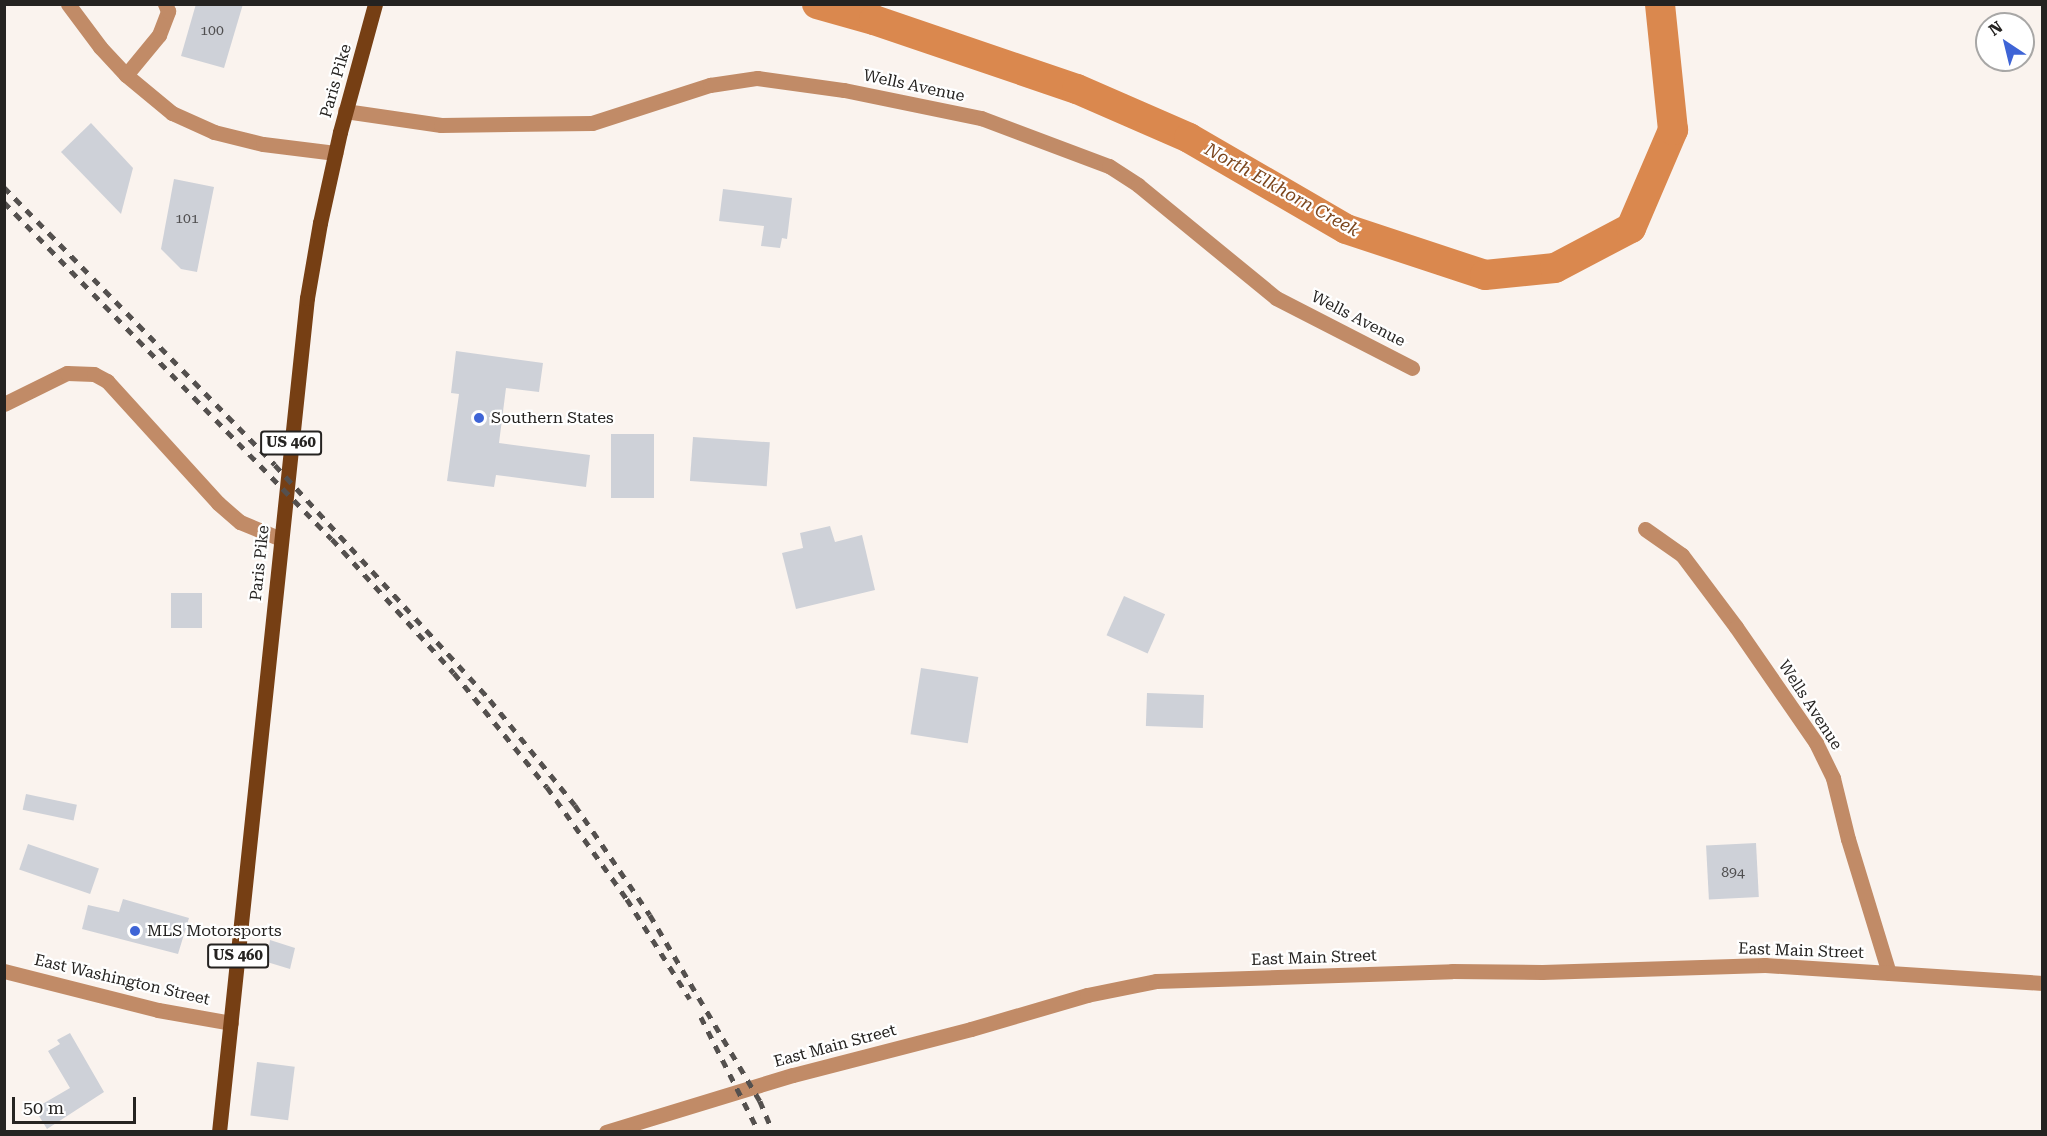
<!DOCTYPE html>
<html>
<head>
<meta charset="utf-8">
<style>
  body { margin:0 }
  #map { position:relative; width:2047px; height:1136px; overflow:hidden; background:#faf3ee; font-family:"Roboto Serif",serif }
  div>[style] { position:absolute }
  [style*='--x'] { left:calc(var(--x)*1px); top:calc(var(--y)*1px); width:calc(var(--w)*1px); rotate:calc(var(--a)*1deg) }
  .river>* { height:30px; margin:-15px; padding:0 15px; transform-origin:15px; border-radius:15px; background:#da884e }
  .building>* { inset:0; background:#ced1d8; transform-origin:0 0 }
  .minor>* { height:15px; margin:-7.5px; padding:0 7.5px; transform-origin:7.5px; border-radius:7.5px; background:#c18b67 }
  .major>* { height:15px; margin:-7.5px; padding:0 7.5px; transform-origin:7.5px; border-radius:7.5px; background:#763f14 }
  .rail>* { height:4.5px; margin-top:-2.25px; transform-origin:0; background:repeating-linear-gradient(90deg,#54504e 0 8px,transparent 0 16px) }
  .dots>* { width:16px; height:16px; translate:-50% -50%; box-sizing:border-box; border:3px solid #fff; border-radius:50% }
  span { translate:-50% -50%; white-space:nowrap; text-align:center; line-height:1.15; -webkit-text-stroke:4.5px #fff; paint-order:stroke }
  .number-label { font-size:14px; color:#4f4e4f }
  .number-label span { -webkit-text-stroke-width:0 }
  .shield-label span { padding:2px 4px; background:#fff; border:2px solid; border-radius:4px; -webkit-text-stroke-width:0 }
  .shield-label { font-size:15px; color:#252321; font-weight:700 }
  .street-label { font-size:16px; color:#252321 }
  .poi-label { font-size:16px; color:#252321 }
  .left { translate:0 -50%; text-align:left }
  .water-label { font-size:18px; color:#7c461d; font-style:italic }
  .frame { position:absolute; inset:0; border:6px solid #252321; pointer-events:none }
  .north { position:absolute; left:1975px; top:12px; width:60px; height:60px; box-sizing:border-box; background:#fff; border:2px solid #a8a7a6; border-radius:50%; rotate:325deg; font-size:16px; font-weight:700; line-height:24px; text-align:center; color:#252321 }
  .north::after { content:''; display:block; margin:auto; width:21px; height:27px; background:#3e64d6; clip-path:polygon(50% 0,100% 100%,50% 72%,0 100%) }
  .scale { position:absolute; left:12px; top:1097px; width:124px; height:27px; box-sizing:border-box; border:3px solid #252321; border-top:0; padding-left:8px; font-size:18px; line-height:21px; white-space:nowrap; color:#252321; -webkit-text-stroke:4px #fff; paint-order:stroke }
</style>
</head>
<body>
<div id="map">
  <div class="river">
    <div style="--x:817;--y:4;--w:59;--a:15.7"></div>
    <div style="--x:874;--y:20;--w:214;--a:18.8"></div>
    <div style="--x:1077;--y:89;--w:122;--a:23.6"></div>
    <div style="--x:1189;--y:138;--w:181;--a:30.1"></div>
    <div style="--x:1346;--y:229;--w:146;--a:18.3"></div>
    <div style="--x:1485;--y:275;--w:70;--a:-5.7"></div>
    <div style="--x:1555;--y:268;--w:86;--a:-27.8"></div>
    <div style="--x:1631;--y:228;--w:107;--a:-66.8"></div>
    <div style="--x:1673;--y:130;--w:127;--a:-95.9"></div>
  </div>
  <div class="building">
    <div style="clip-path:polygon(196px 4px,243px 4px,224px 68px,181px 56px)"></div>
    <div style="clip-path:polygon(91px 123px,133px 168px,121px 214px,61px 152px)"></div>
    <div style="clip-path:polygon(174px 179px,214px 187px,197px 272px,181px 269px,161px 249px)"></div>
    <div style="clip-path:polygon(723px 189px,792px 198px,787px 239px,782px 238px,780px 248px,761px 246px,764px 226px,719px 221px)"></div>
    <div style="clip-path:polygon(456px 351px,543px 363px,539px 392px,506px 388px,499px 443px,590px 455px,586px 487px,496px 475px,494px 487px,447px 481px,459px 394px,451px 393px)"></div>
    <div style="left:611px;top:434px;width:43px;height:64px"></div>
    <div style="left:693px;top:437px;width:77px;height:44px;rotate:4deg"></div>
    <div style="clip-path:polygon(830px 526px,835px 542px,862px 535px,875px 590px,796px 609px,782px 553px,803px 548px,800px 533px)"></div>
    <div style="left:171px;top:593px;width:31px;height:35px"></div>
    <div style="left:1124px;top:596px;width:45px;height:43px;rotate:24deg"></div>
    <div style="left:921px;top:668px;width:58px;height:67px;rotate:9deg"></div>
    <div style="left:1147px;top:693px;width:57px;height:33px;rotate:2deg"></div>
    <div style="left:26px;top:794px;width:52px;height:16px;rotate:12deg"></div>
    <div style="left:1756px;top:843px;width:54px;height:50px;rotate:87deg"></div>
    <div style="left:28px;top:844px;width:75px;height:27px;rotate:19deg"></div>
    <div style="clip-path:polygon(123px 899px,189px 918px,178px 954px,82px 929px,88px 905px,119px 912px)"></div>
    <div style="clip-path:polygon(270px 940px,295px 948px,290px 969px,267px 962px)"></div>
    <div style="clip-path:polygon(70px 1033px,104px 1092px,47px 1129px,39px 1116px,43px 1114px,39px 1106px,70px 1088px,48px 1051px,60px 1044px,57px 1040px)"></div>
    <div style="left:257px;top:1062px;width:38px;height:54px;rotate:7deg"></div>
  </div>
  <div class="minor">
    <div style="--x:68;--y:4;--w:54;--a:53.3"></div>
    <div style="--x:100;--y:47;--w:38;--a:47"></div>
    <div style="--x:126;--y:75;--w:60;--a:39.6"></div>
    <div style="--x:172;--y:113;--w:46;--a:24.3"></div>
    <div style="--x:214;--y:132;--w:50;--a:13.8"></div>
    <div style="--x:263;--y:144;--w:73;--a:7.1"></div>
    <div style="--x:126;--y:75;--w:52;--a:-50.5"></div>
    <div style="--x:159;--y:35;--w:26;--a:-69"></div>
    <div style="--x:168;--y:11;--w:8;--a:-113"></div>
    <div style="--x:345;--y:111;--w:97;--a:8.3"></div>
    <div style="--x:441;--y:125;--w:151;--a:-0.8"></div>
    <div style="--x:592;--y:123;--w:124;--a:-17.9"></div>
    <div style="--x:710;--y:85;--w:48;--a:-8.5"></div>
    <div style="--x:757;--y:78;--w:88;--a:7.9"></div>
    <div style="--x:844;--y:90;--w:140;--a:11.6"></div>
    <div style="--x:981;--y:118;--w:137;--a:20.6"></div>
    <div style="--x:1109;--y:166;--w:35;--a:33"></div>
    <div style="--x:1138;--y:185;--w:178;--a:39.3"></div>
    <div style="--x:1276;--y:298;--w:153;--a:27.2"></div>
    <div style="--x:4;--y:404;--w:70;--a:-26.2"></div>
    <div style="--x:67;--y:373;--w:27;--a:2"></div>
    <div style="--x:94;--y:374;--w:15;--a:28"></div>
    <div style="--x:107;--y:381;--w:165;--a:47.7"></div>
    <div style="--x:218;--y:503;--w:29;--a:41"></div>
    <div style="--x:240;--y:522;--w:44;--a:22.5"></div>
    <div style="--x:1645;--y:529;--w:45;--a:35.1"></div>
    <div style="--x:1682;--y:555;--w:90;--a:53.1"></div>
    <div style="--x:1736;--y:627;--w:141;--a:55.4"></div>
    <div style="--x:1816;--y:743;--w:39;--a:64"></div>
    <div style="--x:1833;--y:778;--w:63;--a:76.2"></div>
    <div style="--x:1848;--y:839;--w:140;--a:73"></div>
    <div style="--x:4;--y:971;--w:159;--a:14.2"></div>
    <div style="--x:158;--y:1010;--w:74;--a:10.1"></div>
    <div style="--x:606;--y:1132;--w:195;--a:-17"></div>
    <div style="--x:793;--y:1075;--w:184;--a:-14.5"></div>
    <div style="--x:971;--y:1029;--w:121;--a:-16.3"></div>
    <div style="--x:1087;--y:995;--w:70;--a:-11.5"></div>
    <div style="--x:1156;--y:981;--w:296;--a:-1.9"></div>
    <div style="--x:1452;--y:971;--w:90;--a:0.6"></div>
    <div style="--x:1542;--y:972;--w:223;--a:-1.8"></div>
    <div style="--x:1765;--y:965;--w:278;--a:3.7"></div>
  </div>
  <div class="major">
    <div style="--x:219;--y:1132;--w:839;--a:-83.98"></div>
    <div style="--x:307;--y:298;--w:76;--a:-80.2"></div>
    <div style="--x:320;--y:223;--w:93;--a:-77.6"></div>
    <div style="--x:340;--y:132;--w:133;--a:-74.7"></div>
  </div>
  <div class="rail">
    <div style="--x:4;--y:187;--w:388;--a:45.7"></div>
    <div style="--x:275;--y:465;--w:319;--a:47.5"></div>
    <div style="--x:490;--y:700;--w:135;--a:51"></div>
    <div style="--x:575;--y:805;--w:133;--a:55.7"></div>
    <div style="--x:650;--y:915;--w:216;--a:59.4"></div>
    <div style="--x:760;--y:1101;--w:34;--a:67"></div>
    <div style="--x:4;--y:202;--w:470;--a:45.8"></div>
    <div style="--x:332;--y:539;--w:181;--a:47.7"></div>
    <div style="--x:454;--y:673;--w:147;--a:50.8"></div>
    <div style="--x:547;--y:787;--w:138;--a:54.5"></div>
    <div style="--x:627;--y:899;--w:118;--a:57.8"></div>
    <div style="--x:701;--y:1017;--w:129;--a:63.2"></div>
  </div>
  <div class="dots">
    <div style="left:479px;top:418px;background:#3e64d6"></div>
    <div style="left:135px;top:931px;background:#3e64d6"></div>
  </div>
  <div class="number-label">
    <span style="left:212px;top:30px">100</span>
    <span style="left:187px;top:218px">101</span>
    <span style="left:1733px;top:872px">894</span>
  </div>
  <div class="shield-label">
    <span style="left:291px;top:443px">US 460</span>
    <span style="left:238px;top:956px">US 460</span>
  </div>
  <div class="street-label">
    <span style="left:336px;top:81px;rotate:-74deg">Paris Pike</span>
    <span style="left:914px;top:86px;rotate:12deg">Wells Avenue</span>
    <span style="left:1358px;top:319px;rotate:27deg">Wells Avenue</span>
    <span style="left:260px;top:563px;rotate:-84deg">Paris Pike</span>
    <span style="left:1810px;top:705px;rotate:57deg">Wells Avenue</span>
    <span style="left:1801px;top:951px;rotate:2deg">East Main Street</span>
    <span style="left:1314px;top:958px;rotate:-2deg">East Main Street</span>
    <span style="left:122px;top:980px;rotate:13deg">East Washington Street</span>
    <span style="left:835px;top:1046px;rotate:-15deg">East Main Street</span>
  </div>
  <div class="poi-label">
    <span class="left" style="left:491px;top:418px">Southern States</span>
    <span class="left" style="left:147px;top:931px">MLS Motorsports</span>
  </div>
  <div class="water-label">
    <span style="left:1282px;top:190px;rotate:29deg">North Elkhorn Creek</span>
  </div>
  <div class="frame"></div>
  <div class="north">N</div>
  <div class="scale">50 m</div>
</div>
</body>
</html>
